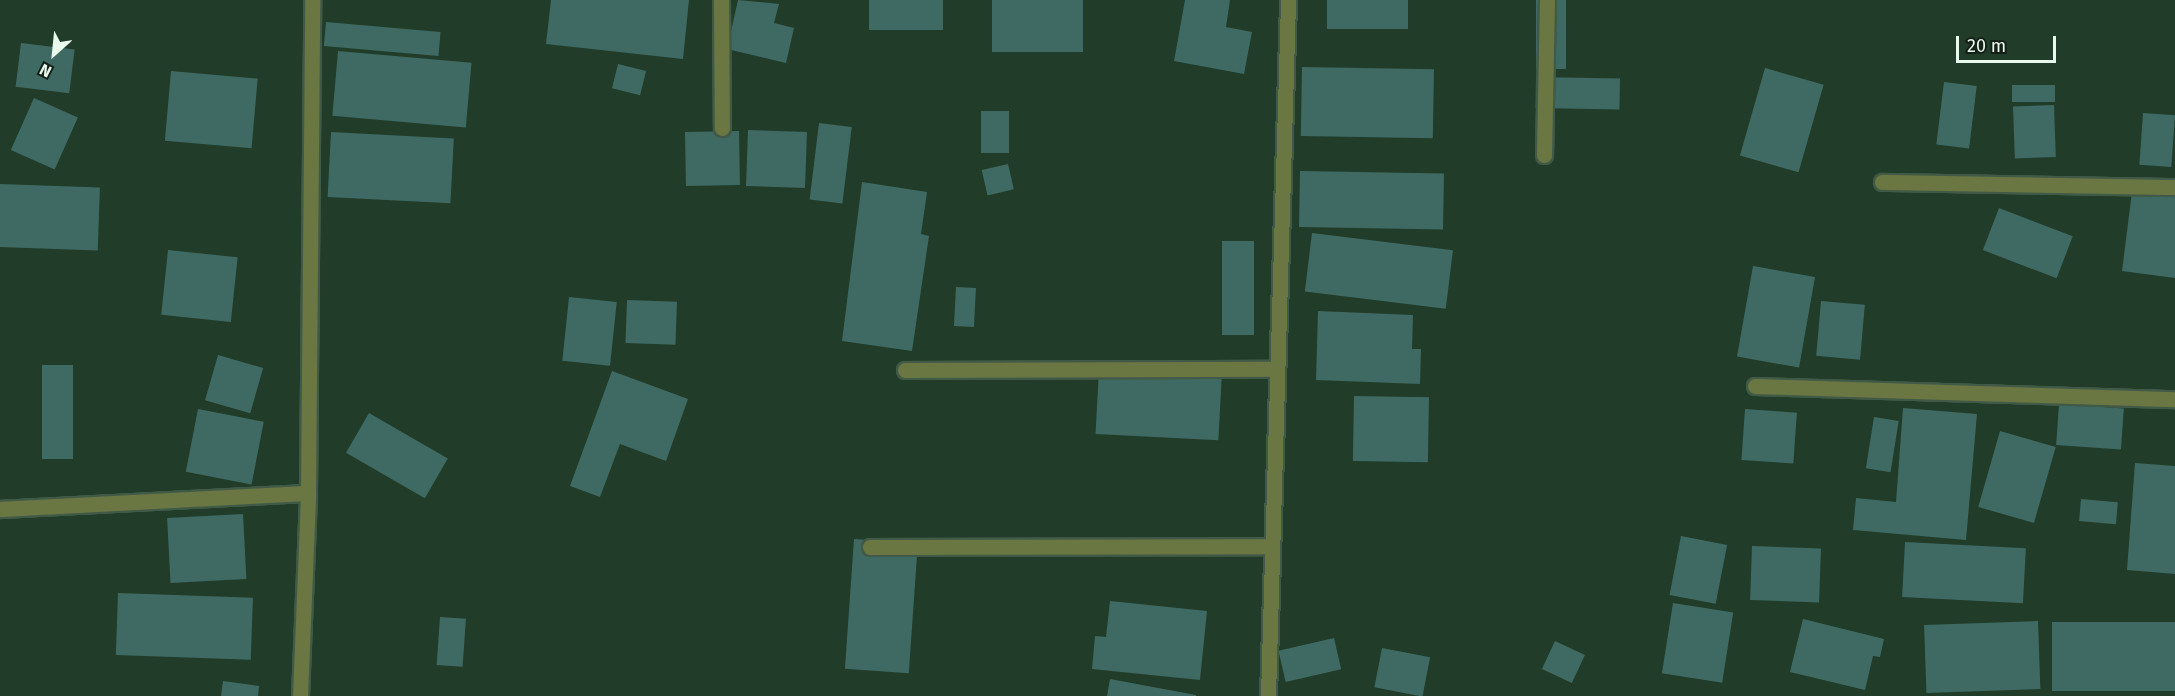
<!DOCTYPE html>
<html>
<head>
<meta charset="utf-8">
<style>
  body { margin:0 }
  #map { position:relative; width:2175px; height:696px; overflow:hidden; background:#213c28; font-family:"Fira Sans",sans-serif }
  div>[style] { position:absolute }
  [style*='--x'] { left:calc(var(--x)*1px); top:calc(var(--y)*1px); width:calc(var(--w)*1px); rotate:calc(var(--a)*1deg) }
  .building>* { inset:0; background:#3f6a63; transform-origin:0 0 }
  .roads { filter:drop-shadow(2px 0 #415a47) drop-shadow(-2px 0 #415a47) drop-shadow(0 2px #415a47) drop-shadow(0 -2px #415a47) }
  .street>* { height:15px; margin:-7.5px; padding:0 7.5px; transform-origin:7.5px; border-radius:7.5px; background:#6b7743 }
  span { translate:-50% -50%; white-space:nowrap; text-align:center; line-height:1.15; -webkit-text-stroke:5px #142017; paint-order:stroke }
  .north { position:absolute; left:24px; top:24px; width:60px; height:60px; -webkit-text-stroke:4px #142017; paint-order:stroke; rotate:207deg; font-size:16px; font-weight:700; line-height:24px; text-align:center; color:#e9f9ec }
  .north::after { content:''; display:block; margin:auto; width:21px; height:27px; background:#e9f9ec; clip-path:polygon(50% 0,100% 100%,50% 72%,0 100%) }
  .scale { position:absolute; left:1956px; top:36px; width:100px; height:27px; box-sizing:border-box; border:3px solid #e9f9ec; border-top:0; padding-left:8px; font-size:18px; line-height:21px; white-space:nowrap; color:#e9f9ec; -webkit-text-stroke:4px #142017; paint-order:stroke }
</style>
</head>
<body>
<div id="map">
  <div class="building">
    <div style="clip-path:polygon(551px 0,689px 0,683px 59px,546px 44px)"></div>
    <div style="clip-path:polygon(738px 0,779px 4px,774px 23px,794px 28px,786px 63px,727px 49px)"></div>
    <div style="left:869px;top:0;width:74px;height:30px"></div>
    <div style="left:992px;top:0;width:91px;height:52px"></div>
    <div style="clip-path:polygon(1185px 0,1230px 0,1226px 27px,1252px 32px,1244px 74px,1174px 61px)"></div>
    <div style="left:1327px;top:0;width:81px;height:29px"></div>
    <div style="left:1536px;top:0;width:30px;height:69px"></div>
    <div style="left:326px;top:22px;width:115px;height:24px;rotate:5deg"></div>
    <div style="left:21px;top:43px;width:54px;height:44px;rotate:7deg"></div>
    <div style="left:338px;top:51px;width:134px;height:65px;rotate:5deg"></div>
    <div style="left:618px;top:64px;width:29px;height:25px;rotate:14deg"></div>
    <div style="left:1302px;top:67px;width:132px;height:69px;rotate:1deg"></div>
    <div style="left:1765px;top:68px;width:61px;height:91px;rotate:16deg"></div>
    <div style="left:171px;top:71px;width:87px;height:70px;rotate:5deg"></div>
    <div style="left:1536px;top:77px;width:84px;height:31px;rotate:1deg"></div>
    <div style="left:1944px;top:82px;width:33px;height:63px;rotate:7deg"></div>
    <div style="left:2012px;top:85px;width:43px;height:17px"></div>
    <div style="left:34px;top:98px;width:48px;height:57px;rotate:24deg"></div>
    <div style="left:2054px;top:105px;width:52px;height:41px;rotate:88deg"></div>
    <div style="left:981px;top:111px;width:28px;height:42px"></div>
    <div style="left:2143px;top:113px;width:32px;height:52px;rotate:4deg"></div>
    <div style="left:819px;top:123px;width:33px;height:77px;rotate:7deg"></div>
    <div style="left:748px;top:130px;width:59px;height:56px;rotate:2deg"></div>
    <div style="left:739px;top:131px;width:54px;height:54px;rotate:89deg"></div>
    <div style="left:331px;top:132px;width:123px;height:65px;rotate:3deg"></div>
    <div style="left:1008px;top:164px;width:26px;height:27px;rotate:77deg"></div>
    <div style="left:1300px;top:171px;width:144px;height:56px;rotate:1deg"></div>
    <div style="clip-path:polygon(862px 182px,927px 192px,921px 234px,929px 236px,912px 351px,842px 341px)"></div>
    <div style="left:0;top:184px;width:100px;height:63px;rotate:2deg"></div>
    <div style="clip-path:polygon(2132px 192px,2175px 197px,2175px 278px,2122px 271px)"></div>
    <div style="left:1999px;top:208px;width:79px;height:45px;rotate:21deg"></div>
    <div style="left:1312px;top:233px;width:142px;height:59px;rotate:7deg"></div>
    <div style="left:1222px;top:241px;width:32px;height:94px"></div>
    <div style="left:168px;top:250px;width:70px;height:65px;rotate:6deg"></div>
    <div style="left:1753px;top:266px;width:63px;height:92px;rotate:10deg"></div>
    <div style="left:956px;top:287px;width:20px;height:39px;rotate:3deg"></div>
    <div style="left:569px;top:297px;width:48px;height:64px;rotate:6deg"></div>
    <div style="left:627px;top:300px;width:50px;height:43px;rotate:2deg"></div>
    <div style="left:1821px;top:301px;width:44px;height:55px;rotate:5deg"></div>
    <div style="clip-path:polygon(1318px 311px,1413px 315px,1412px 349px,1421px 349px,1420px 384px,1316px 380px)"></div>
    <div style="left:218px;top:355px;width:47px;height:47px;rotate:16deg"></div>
    <div style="left:42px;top:365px;width:31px;height:94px"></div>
    <div style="left:1099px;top:368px;width:123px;height:66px;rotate:3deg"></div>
    <div style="clip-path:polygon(612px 371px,688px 399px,666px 461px,620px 444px,600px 497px,570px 486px)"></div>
    <div style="left:1354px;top:396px;width:75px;height:65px;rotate:1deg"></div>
    <div style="left:2059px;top:404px;width:65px;height:41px;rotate:4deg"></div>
    <div style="clip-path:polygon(1903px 408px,1977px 414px,1966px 540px,1853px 530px,1856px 498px,1896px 502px)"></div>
    <div style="left:198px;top:409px;width:67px;height:64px;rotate:11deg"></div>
    <div style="left:1745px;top:409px;width:52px;height:51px;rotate:4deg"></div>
    <div style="left:369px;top:413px;width:91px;height:46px;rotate:30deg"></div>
    <div style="left:1874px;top:417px;width:25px;height:52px;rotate:9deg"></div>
    <div style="left:2000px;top:431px;width:58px;height:79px;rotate:16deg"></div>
    <div style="clip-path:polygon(2135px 463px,2175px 466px,2175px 574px,2127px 570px)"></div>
    <div style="left:2081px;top:499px;width:37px;height:22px;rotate:5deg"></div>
    <div style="left:243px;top:514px;width:65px;height:76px;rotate:87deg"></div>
    <div style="left:1681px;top:536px;width:47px;height:60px;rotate:11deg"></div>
    <div style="left:854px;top:539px;width:64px;height:130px;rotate:4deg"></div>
    <div style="left:1905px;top:542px;width:121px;height:55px;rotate:3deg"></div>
    <div style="left:1752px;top:546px;width:69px;height:54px;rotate:2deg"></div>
    <div style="left:118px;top:593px;width:135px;height:62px;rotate:2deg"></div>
    <div style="clip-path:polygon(1110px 601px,1207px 611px,1200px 680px,1092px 669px,1095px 636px,1106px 637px)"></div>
    <div style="left:1673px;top:603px;width:61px;height:71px;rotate:9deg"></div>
    <div style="left:440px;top:617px;width:26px;height:48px;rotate:4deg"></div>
    <div style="clip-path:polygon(1803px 619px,1884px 639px,1880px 657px,1873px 656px,1865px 690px,1790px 672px)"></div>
    <div style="left:2038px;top:621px;width:68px;height:114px;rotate:88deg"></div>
    <div style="left:2175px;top:622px;width:69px;height:123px;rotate:90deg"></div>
    <div style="left:1334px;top:638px;width:32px;height:57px;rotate:77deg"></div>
    <div style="left:1555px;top:641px;width:33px;height:31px;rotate:25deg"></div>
    <div style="left:1382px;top:648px;width:49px;height:40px;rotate:11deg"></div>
    <div style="clip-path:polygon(1110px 679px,1196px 695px,1196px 696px,1107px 696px)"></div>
    <div style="clip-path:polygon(223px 681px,259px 686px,258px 696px,221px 696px)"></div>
  </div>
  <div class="roads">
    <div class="street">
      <div style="--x:721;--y:0;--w:128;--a:89.6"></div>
      <div style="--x:1544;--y:155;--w:155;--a:-88.9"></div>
      <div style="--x:1882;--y:182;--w:293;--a:1"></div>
      <div style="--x:905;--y:370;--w:370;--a:-0.2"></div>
      <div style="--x:1755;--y:386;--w:420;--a:1.8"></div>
      <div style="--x:0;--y:509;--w:308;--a:-3"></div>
      <div style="--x:870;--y:547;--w:400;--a:-0.1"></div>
      <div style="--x:300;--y:696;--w:203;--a:-87.7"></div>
      <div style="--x:308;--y:493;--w:493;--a:-89.5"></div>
      <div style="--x:1268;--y:696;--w:696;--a:-88.35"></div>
    </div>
  </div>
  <div class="north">N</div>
  <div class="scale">20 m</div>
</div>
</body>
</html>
